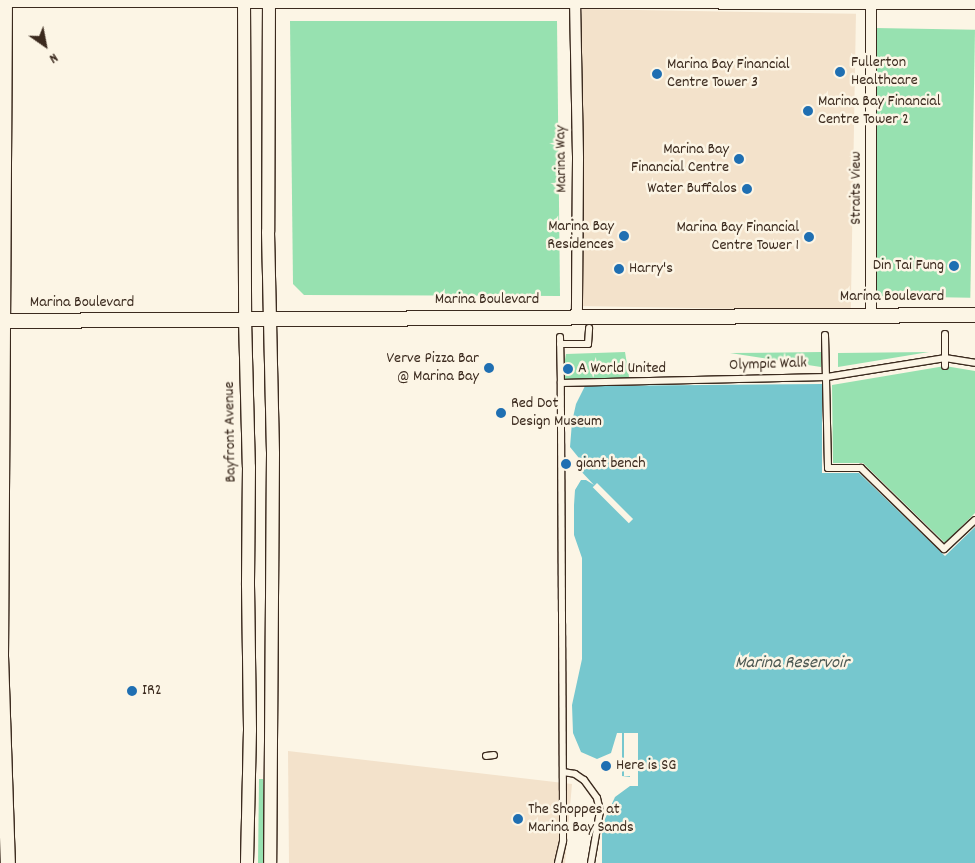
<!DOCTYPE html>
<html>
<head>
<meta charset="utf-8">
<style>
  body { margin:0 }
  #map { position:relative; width:975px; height:863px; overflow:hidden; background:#fcf5e5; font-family:Dekko,sans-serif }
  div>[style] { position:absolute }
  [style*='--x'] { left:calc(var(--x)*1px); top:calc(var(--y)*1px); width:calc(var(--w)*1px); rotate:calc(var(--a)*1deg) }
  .built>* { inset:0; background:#f3e2cb; transform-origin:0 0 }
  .green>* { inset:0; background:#97e1b0; transform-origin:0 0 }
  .water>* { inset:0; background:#76c7ce }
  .pier>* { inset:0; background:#fcf5e5; transform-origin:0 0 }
  .roads { filter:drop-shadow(1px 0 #3b2a1e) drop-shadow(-1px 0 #3b2a1e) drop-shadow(0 1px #3b2a1e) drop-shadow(0 -1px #3b2a1e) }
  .pedestrian>* { height:6px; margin:-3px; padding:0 3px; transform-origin:3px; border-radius:3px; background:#fcf5e5 }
  .tertiary>* { height:10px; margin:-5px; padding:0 5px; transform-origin:5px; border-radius:5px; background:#fcf5e5 }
  .secondary>* { height:12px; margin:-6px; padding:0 6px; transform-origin:6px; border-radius:6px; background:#fcf5e5 }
  .primary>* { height:14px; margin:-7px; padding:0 7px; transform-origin:7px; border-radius:7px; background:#fcf5e5 }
  .dots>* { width:14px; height:14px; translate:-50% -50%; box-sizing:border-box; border:2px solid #fcf5e5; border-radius:50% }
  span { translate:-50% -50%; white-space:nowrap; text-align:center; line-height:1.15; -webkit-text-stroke:5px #fcf5e5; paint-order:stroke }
  .poi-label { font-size:16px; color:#3b2a1e }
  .left { translate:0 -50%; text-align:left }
  .right { translate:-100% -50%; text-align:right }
  .street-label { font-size:16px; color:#3b2a1e }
  .water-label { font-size:18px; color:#4d5953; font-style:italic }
  .north { position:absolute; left:20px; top:20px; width:50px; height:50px; -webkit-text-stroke:4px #fcf5e5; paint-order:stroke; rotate:147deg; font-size:14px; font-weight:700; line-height:20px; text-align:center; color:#3b2a1e }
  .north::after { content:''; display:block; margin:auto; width:18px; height:22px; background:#3b2a1e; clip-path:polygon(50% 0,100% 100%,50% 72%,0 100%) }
</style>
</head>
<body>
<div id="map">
  <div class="built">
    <div style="left:582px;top:9px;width:274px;height:297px;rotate:1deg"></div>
    <div style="clip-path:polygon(288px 751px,572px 784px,565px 863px,289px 863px)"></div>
  </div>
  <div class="green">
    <div style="clip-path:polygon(290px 21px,557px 21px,560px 296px,304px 295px,293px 284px)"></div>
    <div style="left:875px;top:28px;width:100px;height:268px;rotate:1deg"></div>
    <div style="clip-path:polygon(625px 352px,630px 383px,561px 383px,566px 354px)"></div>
    <div style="clip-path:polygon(821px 352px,821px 367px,730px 353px)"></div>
    <div style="clip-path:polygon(929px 352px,838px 367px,838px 353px)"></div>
    <div style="clip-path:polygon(945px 366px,975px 371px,975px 513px,945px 543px,863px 463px,833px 463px,832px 385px)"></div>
    <div style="clip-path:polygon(259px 779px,263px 779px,265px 863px,258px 863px)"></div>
  </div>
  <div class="water">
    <div style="clip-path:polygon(822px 384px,822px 473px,859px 473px,945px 556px,975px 527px,975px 863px,602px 863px,602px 833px,605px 819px,615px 797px,630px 786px,630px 777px,622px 776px,622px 733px,617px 733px,611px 753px,597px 759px,581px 752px,573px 733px,572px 705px,582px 659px,582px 558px,574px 535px,574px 505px,575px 490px,581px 480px,586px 480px,594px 485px,578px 468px,583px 463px,570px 447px,572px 422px,576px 404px,585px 386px)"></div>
  </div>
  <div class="pier">
    <div style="left:597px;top:483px;width:51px;height:6px;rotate:45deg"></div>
    <div style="clip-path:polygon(624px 733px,638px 733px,638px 786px,630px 786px,630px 776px,624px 776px)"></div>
  </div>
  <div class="roads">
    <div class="pedestrian">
      <div style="--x:825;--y:335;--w:133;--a:88.7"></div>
      <div style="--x:828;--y:468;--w:33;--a:0"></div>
      <div style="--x:861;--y:468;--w:116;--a:44.3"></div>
      <div style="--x:944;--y:549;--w:42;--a:-43.1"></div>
      <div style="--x:560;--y:337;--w:46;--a:88.8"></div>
      <div style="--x:560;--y:344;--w:28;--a:0"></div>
      <div style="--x:588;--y:344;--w:16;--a:-86"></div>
      <div style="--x:945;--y:366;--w:32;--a:-90"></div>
      <div style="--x:486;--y:756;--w:8;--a:-7"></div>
      <div style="--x:563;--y:772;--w:12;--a:9"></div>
      <div style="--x:575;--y:774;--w:11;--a:34"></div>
      <div style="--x:584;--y:780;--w:22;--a:54"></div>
      <div style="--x:597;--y:798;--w:13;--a:77"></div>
      <div style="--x:600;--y:811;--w:53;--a:99.8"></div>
      <div style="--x:558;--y:863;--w:23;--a:-77"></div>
      <div style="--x:563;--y:841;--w:34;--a:-90"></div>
      <div style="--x:563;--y:807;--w:424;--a:-90.3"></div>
      <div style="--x:561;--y:383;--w:266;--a:-1.3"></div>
      <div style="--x:827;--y:377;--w:120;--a:-9.1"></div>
      <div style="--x:945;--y:358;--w:30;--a:9"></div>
    </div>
    <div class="tertiary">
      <div style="--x:575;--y:0;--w:159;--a:88.9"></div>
      <div style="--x:578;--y:159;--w:158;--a:90.4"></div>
      <div style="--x:871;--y:0;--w:315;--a:90"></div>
    </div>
    <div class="secondary">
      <div style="--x:244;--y:0;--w:319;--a:89.8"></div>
      <div style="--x:245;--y:319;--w:148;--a:88.5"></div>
      <div style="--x:249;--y:467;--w:118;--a:90.5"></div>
      <div style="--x:248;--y:585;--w:145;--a:89.2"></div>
      <div style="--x:250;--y:730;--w:133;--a:91.3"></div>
      <div style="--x:269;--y:0;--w:232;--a:90.2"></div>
      <div style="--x:268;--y:232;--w:222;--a:88.7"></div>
      <div style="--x:273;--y:454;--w:409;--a:90.4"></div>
    </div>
    <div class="primary">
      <div style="--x:0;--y:0;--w:975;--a:0.12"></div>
      <div style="--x:5;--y:0;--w:656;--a:90.35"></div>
      <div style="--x:1;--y:656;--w:207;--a:88.1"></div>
      <div style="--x:0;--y:321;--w:975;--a:-0.35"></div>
    </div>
  </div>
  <div class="dots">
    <div style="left:840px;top:72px;background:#1f6fb2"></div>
    <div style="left:657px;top:74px;background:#1f6fb2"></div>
    <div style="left:808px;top:111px;background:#1f6fb2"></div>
    <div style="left:739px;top:159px;background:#1f6fb2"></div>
    <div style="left:747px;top:189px;background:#1f6fb2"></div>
    <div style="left:624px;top:236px;background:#1f6fb2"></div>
    <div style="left:809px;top:237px;background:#1f6fb2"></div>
    <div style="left:954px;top:266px;background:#1f6fb2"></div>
    <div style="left:619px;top:269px;background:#1f6fb2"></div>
    <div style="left:489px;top:368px;background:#1f6fb2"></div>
    <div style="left:568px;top:369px;background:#1f6fb2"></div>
    <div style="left:501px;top:413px;background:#1f6fb2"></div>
    <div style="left:566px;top:464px;background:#1f6fb2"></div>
    <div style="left:132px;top:691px;background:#1f6fb2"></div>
    <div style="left:606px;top:766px;background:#1f6fb2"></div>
    <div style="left:518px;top:819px;background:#1f6fb2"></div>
  </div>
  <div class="poi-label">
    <span class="left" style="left:851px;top:72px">Fullerton<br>Healthcare</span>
    <span class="left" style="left:667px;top:74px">Marina Bay Financial<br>Centre Tower 3</span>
    <span class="left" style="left:818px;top:111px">Marina Bay Financial<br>Centre Tower 2</span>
    <span class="right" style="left:729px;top:159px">Marina Bay<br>Financial Centre</span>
    <span class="right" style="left:737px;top:189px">Water Buffalos</span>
    <span class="right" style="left:614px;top:236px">Marina Bay<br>Residences</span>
    <span class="right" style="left:799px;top:237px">Marina Bay Financial<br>Centre Tower 1</span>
    <span class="right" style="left:944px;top:266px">Din Tai Fung</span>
    <span class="left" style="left:629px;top:269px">Harry's</span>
    <span class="right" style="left:479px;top:368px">Verve Pizza Bar<br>@ Marina Bay</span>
    <span class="left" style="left:578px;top:369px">A World United</span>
    <span class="left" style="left:511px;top:413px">Red Dot<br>Design Museum</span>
    <span class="left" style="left:576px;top:464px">giant bench</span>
    <span class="left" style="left:142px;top:691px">IR2</span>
    <span class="left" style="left:616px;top:766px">Here is SG</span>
    <span class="left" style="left:528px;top:819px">The Shoppes at<br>Marina Bay Sands</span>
  </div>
  <div class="street-label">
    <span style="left:562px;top:159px;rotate:-91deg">Marina Way</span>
    <span style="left:857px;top:188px;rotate:-90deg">Straits View</span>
    <span style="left:892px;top:297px">Marina Boulevard</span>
    <span style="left:487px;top:300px">Marina Boulevard</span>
    <span style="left:82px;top:303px">Marina Boulevard</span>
    <span style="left:768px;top:365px;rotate:-2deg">Olympic Walk</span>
    <span style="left:231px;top:432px;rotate:-91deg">Bayfront Avenue</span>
  </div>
  <div class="water-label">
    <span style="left:792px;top:664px">Marina Reservoir</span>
  </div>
  <div class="north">N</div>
</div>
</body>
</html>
